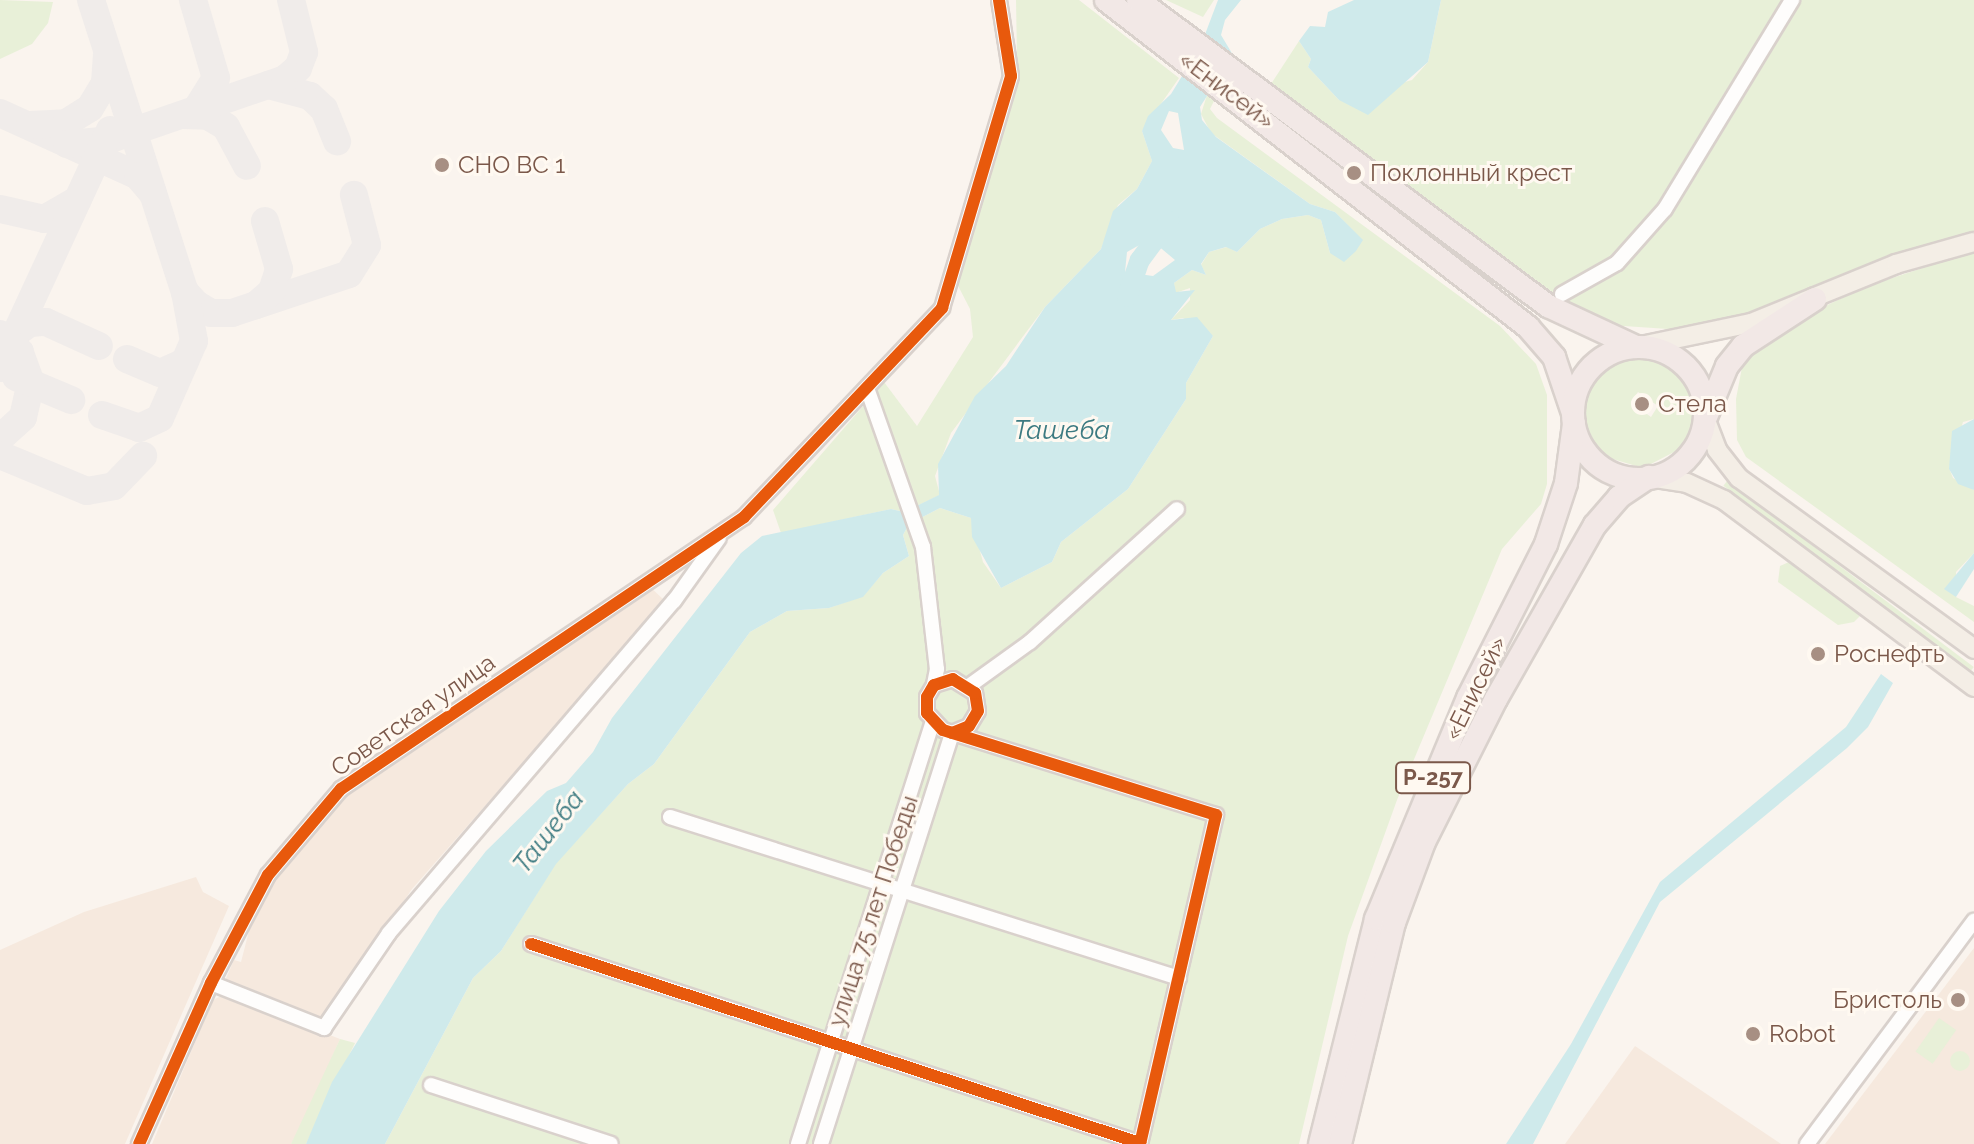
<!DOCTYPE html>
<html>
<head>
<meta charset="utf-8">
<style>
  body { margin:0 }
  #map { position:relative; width:1974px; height:1144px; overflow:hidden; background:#faf4ee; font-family:Raleway,sans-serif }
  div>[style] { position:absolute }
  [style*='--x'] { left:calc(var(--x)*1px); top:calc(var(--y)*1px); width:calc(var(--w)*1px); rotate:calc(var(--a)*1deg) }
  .residential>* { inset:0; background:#f6e9de }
  .green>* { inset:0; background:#e8f0d8; transform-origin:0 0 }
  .round { border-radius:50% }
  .water>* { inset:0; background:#cfeaeb }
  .river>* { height:20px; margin:-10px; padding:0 10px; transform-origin:10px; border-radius:10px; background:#cfeaeb }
  .taxiway>* { height:28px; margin:-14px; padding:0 14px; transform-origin:14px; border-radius:14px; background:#f0ecea }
  .roads { filter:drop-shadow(2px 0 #d9d1cc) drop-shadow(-2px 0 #d9d1cc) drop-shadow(0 2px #d9d1cc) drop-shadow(0 -2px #d9d1cc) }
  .minor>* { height:14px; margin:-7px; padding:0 7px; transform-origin:7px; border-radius:7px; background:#fefdfc }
  .major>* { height:18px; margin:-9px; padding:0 9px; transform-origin:9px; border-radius:9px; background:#f4eee6 }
  .highway>* { height:22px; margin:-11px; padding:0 11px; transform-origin:11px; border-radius:11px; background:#f2e8e6 }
  .highway>.ring { margin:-11px; padding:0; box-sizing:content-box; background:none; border:22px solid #f2e8e6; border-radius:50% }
  .cycleway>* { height:12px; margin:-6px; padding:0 6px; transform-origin:6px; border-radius:6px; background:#e8590c }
  .dots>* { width:22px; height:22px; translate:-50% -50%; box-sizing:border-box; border:4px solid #fff9f1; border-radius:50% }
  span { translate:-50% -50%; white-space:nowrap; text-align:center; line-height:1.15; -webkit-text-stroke:6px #fff9f1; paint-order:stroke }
  .shield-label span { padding:2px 6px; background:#fff9f1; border:2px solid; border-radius:6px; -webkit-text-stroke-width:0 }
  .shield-label { font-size:22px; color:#7b584a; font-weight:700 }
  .street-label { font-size:24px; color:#7b584a }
  .poi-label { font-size:24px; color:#7b584a }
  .left { translate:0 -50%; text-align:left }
  .right { translate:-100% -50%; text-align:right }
  .water-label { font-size:26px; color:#3c7a81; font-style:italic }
</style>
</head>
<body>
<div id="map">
  <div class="residential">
    <div style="clip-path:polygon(647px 584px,665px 601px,412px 889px,323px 1021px,224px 983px,234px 960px,241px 962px,249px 931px,275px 876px,307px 834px,356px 787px)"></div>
    <div style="clip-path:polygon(196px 877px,203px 892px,229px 906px,125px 1144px,0 1144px,0 950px,84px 912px)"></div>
    <div style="clip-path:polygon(1974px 948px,1974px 1144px,1825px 1144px)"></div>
    <div style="clip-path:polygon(225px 994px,340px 1039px,304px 1121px,291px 1144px,152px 1144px,213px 1000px)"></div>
    <div style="clip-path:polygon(1635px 1046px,1781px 1144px,1565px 1144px)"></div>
  </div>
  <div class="green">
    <div style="clip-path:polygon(0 0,53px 2px,48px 23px,32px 44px,0 59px)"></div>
    <div style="clip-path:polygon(1016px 0,1079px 0,1179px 78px,1142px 131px,1152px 161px,1137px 189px,1118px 205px,1101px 249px,1045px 307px,951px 433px,935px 476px,940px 495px,904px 512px,891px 509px,781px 533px,773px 510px,884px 382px,917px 426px,973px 337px,970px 309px,953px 276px,1011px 98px,1017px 59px)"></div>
    <div style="clip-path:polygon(1166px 0,1214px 0,1203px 17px)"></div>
    <div style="clip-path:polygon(1441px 0,1974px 0,1974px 233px,1862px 268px,1724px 323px,1683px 330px,1609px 325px,1575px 309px,1271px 84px,1299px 41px,1311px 59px,1308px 67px,1339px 100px,1412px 80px,1428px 62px)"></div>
    <div style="clip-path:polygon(1207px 95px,1214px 101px,1210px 109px,1217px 118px,1500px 326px,1536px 364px,1547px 395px,1547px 484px,1541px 504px,1502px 549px,1397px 800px,1348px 936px,1299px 1144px,385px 1144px,473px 978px,501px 951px,556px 863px,628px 784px,654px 764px,750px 632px,787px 611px,829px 608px,863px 596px,883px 573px,909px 556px,903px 535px,909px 524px,940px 508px,971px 518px,983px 562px,1001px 588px,1052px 562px,1061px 542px,1128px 489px,1186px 399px,1186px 383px,1213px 336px,1183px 318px,1171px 320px,1190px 300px,1190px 288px,1175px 293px,1174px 283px,1192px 270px,1206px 275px,1201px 265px,1209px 252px,1227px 247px,1237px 252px,1260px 229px,1282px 219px,1308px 215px,1321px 220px,1330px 253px,1362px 240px,1335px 212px,1310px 204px,1211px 133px,1201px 114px)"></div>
    <div style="clip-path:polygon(1974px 251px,1974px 419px,1963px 422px,1949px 468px,1953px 478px,1974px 490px,1974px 553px,1956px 572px,1956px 597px,1974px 606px,1974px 622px,1746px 457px,1737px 440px,1736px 399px,1743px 362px,1790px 323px,1865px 287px)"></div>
    <div style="clip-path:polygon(evenodd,1632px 356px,1672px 367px,1688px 384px,1695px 407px,1692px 430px,1680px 449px,1643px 468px,1606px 457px,1592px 443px,1583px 419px,1592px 380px,1606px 366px,1632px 356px,1638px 392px,1658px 406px,1651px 417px,1631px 402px,1638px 392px)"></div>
    <div style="left:1727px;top:481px;width:309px;height:6px;rotate:37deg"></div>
    <div style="clip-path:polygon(1789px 562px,1860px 616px,1854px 622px,1838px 625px,1778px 582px,1780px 566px)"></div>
    <div style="left:1939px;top:1018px;width:21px;height:41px;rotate:35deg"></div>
    <div style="clip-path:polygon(340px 1039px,355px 1043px,306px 1144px,291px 1144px)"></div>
    <div class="round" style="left:1950px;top:1051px;width:20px;height:20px"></div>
  </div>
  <div class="water">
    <div style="clip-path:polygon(evenodd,1218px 0,1241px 0,1225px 20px,1221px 35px,1233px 55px,1200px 107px,1202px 120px,1216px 137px,1310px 204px,1335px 212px,1363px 240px,1356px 251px,1344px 262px,1330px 253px,1321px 220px,1308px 215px,1282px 219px,1260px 229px,1237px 252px,1226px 247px,1209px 252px,1201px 264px,1206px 275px,1192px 270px,1174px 283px,1176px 292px,1195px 290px,1171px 320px,1197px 317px,1213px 336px,1186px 383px,1186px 399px,1128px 489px,1061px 542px,1052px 562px,1001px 588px,972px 537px,971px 518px,940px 508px,909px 524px,903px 535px,909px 556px,883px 573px,863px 597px,829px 608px,787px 611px,750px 632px,654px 764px,628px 784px,556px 864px,501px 951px,473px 978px,385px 1144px,306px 1144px,332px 1082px,439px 911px,486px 851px,547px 791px,566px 783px,593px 752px,612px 718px,741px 553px,762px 536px,891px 509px,904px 512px,939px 495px,938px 464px,975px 396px,1006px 366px,1045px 307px,1101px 249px,1113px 211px,1137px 189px,1152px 161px,1142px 131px,1148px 116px,1171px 94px,1201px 45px,1218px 0,1169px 111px,1178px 113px,1184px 150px,1173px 148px,1161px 130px,1169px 111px,1218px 0,1150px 239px,1175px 260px,1153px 276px,1125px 272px,1127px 252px,1150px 239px)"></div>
    <div style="clip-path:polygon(1354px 0,1441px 0,1428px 62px,1368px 115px,1339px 100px,1308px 67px,1311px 59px,1299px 41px,1310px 26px,1325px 27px,1328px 12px)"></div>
    <div style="clip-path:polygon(1974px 419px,1974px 490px,1958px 484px,1949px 469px,1952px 431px)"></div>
    <div style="clip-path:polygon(1974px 553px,1974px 569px,1956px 597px,1944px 589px)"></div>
    <div style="clip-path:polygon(1881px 674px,1893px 683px,1868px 727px,1847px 748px,1660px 902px,1533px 1144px,1506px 1144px,1571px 1044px,1660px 882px,1846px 727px)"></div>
  </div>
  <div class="river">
    <div style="--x:1127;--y:297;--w:39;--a:-71"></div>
    <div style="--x:1140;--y:260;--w:49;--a:-53.4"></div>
  </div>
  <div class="taxiway">
    <div style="--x:91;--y:0;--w:307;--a:72.2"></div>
    <div style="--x:185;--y:292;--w:16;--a:47"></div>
    <div style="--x:196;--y:304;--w:17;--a:31"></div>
    <div style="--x:211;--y:313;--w:21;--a:0"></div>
    <div style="--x:232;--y:313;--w:123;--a:-18.4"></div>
    <div style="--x:349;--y:274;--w:34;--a:-58"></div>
    <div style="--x:367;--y:245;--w:52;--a:-104.6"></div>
    <div style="--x:193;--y:0;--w:81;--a:73.6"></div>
    <div style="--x:216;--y:78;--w:36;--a:122"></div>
    <div style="--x:268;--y:85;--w:43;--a:14.7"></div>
    <div style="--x:310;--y:96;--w:19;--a:43"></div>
    <div style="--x:324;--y:109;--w:35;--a:68"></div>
    <div style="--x:0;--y:113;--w:152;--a:24.5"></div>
    <div style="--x:138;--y:176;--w:23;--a:50"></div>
    <div style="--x:183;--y:115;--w:25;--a:2"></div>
    <div style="--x:208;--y:116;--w:21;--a:31"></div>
    <div style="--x:226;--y:127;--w:44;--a:61.7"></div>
    <div style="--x:30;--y:125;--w:36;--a:-3"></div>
    <div style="--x:66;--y:123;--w:28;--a:-32"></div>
    <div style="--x:90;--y:108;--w:29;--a:-59"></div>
    <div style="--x:105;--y:83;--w:27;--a:-86"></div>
    <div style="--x:67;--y:144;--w:38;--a:-5"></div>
    <div style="--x:105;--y:141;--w:190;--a:-19"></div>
    <div style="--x:285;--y:79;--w:17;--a:-40"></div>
    <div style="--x:298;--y:68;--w:17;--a:-69"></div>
    <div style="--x:304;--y:52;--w:54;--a:-104"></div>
    <div style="--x:0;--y:209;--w:45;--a:12.8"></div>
    <div style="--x:44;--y:219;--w:39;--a:-30"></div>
    <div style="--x:256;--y:305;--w:21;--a:-41"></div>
    <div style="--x:272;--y:291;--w:23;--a:-72"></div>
    <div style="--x:279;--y:269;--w:50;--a:-106.3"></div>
    <div style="--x:16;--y:333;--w:17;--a:-36"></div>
    <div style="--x:30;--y:323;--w:16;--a:-4"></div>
    <div style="--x:46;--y:322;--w:58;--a:24.4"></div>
    <div style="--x:127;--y:359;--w:36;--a:23"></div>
    <div style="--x:160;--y:373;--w:27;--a:-24"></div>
    <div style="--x:0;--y:368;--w:262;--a:-65.2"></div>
    <div style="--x:16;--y:377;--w:60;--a:22.7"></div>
    <div style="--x:102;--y:415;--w:39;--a:19"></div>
    <div style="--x:139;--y:428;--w:23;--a:-25"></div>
    <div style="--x:160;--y:418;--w:84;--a:-66.2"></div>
    <div style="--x:194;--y:341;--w:50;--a:-100.4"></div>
    <div style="--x:0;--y:438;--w:31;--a:-42"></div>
    <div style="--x:23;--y:417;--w:35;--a:-77"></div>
    <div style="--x:31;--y:383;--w:33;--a:-110"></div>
    <div style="--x:20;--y:352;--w:27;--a:-138"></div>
    <div style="--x:0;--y:455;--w:94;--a:22.5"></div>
    <div style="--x:87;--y:491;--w:27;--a:-10"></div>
    <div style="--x:114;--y:486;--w:42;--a:-46"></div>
  </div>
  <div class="roads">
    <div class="minor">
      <div style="--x:1562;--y:294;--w:63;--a:-29.4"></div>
      <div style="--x:1617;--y:263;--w:72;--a:-48.4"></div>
      <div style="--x:1665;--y:209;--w:245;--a:-58.7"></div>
      <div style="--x:867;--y:388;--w:169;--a:70.6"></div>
      <div style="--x:923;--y:547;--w:123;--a:83.5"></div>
      <div style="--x:937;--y:669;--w:16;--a:101"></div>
      <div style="--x:969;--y:686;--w:75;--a:-35.8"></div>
      <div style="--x:1030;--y:642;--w:198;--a:-42.1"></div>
      <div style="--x:952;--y:733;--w:18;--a:-22"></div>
      <div style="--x:969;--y:726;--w:17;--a:-59"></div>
      <div style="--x:978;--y:711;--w:18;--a:-99"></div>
      <div style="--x:975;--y:693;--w:26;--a:-148"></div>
      <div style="--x:953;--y:679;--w:20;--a:162"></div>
      <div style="--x:934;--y:685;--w:14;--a:120"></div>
      <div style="--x:927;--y:697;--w:16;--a:90"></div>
      <div style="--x:927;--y:713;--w:23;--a:47"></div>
      <div style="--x:943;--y:730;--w:286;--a:17.3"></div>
      <div style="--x:1216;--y:815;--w:338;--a:103"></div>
      <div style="--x:670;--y:817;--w:534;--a:17.55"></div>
      <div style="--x:531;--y:944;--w:641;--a:18.1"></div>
      <div style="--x:211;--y:983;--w:122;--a:21.7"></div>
      <div style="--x:324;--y:1028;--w:115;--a:-55.6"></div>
      <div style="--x:389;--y:933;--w:438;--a:-49.4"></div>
      <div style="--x:674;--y:601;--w:77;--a:-54.5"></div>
      <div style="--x:431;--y:1085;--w:189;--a:18.1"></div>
      <div style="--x:139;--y:1144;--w:176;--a:-65.9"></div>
      <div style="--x:211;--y:983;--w:122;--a:-62.2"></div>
      <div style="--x:268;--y:875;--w:113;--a:-49.7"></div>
      <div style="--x:341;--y:789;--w:486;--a:-34"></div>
      <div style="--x:744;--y:517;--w:288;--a:-46.5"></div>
      <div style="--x:942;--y:308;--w:242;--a:-73.4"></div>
      <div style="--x:1011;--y:76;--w:77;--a:-99"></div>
      <div style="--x:798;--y:1144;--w:442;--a:-72.3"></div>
      <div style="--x:821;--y:1144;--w:431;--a:-72.3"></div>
      <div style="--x:1807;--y:1144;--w:279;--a:-53.2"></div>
    </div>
    <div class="major">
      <div style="--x:1636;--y:347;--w:117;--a:-11.8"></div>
      <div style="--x:1751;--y:323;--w:157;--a:-22.1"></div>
      <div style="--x:1896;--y:264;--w:81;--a:-15.8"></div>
      <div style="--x:1705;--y:418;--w:34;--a:69"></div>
      <div style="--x:1717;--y:450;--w:36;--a:52"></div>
      <div style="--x:1739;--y:478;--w:291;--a:36"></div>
      <div style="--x:1649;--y:477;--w:38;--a:9"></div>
      <div style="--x:1687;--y:483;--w:41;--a:24.7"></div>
      <div style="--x:1724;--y:500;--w:312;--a:36.8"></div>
    </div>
    <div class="highway">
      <div style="--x:1106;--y:0;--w:534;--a:37.77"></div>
      <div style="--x:1528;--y:327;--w:40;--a:49"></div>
      <div style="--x:1554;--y:357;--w:59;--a:71.3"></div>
      <div style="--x:1138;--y:0;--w:512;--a:36.74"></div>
      <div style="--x:1548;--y:306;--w:97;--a:25"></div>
      <div class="ring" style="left:1573px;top:347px;width:110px;height:110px"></div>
      <div style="--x:1706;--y:417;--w:55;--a:-67.6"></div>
      <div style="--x:1727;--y:366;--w:26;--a:-51"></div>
      <div style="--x:1743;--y:346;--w:86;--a:-33.1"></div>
      <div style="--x:1320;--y:1144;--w:232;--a:-76"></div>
      <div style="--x:1376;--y:919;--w:239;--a:-67.4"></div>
      <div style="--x:1468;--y:698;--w:173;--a:-63.1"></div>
      <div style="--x:1546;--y:544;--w:64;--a:-71.8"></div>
      <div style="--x:1566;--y:483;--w:60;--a:-82.3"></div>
      <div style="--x:1340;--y:1144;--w:228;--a:-76.3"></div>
      <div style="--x:1394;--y:923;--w:86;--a:-69.7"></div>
      <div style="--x:1424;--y:842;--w:160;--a:-63.3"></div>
      <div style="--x:1496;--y:699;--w:200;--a:-60.4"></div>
      <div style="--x:1595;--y:525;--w:37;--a:-49"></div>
      <div style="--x:1619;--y:497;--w:36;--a:-34"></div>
    </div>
  </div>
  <div class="cycleway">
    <div style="--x:952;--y:733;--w:18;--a:-22"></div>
    <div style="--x:969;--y:726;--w:17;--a:-59"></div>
    <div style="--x:978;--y:711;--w:18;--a:-99"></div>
    <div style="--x:975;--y:693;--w:26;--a:-148"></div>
    <div style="--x:953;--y:679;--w:20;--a:162"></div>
    <div style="--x:934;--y:685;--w:14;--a:120"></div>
    <div style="--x:927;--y:697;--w:16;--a:90"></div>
    <div style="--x:927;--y:713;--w:23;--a:47"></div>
    <div style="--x:943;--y:730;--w:286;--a:17.3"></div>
    <div style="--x:1216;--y:815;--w:338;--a:103"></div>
    <div style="--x:531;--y:944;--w:641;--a:18.1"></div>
    <div style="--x:139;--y:1144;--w:176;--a:-65.9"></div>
    <div style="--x:211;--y:983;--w:122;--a:-62.2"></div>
    <div style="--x:268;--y:875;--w:113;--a:-49.7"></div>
    <div style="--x:341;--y:789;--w:486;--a:-34"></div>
    <div style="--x:744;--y:517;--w:288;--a:-46.5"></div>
    <div style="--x:942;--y:308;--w:242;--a:-73.4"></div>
    <div style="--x:1011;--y:76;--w:77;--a:-99"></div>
  </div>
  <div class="dots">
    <div style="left:442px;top:165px;background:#a78f83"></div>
    <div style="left:1354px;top:173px;background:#a78f83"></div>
    <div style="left:1642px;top:404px;background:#a78f83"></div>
    <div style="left:1818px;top:654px;background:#a78f83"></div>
    <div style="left:1958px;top:1000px;background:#a78f83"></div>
    <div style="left:1753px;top:1034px;background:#a78f83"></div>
  </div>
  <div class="shield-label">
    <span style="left:1433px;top:778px">Р-257</span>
  </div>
  <div class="street-label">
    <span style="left:1227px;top:90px;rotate:37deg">«Енисей»</span>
    <span style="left:1475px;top:688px;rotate:-64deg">«Енисей»</span>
    <span style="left:413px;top:715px;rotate:-35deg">Советская улица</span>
    <span style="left:873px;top:911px;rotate:-72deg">улица 75 лет Победы</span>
  </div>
  <div class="poi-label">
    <span class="left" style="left:458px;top:165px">СНО ВС 1</span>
    <span class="left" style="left:1370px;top:173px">Поклонный крест</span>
    <span class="left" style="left:1658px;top:404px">Стела</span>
    <span class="left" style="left:1834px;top:654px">Роснефть</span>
    <span class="right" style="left:1942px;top:1000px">Бристоль</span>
    <span class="left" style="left:1769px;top:1034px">Robot</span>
  </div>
  <div class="water-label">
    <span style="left:1062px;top:431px">Ташеба</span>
    <span style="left:549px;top:832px;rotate:-52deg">Ташеба</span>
  </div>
</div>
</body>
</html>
